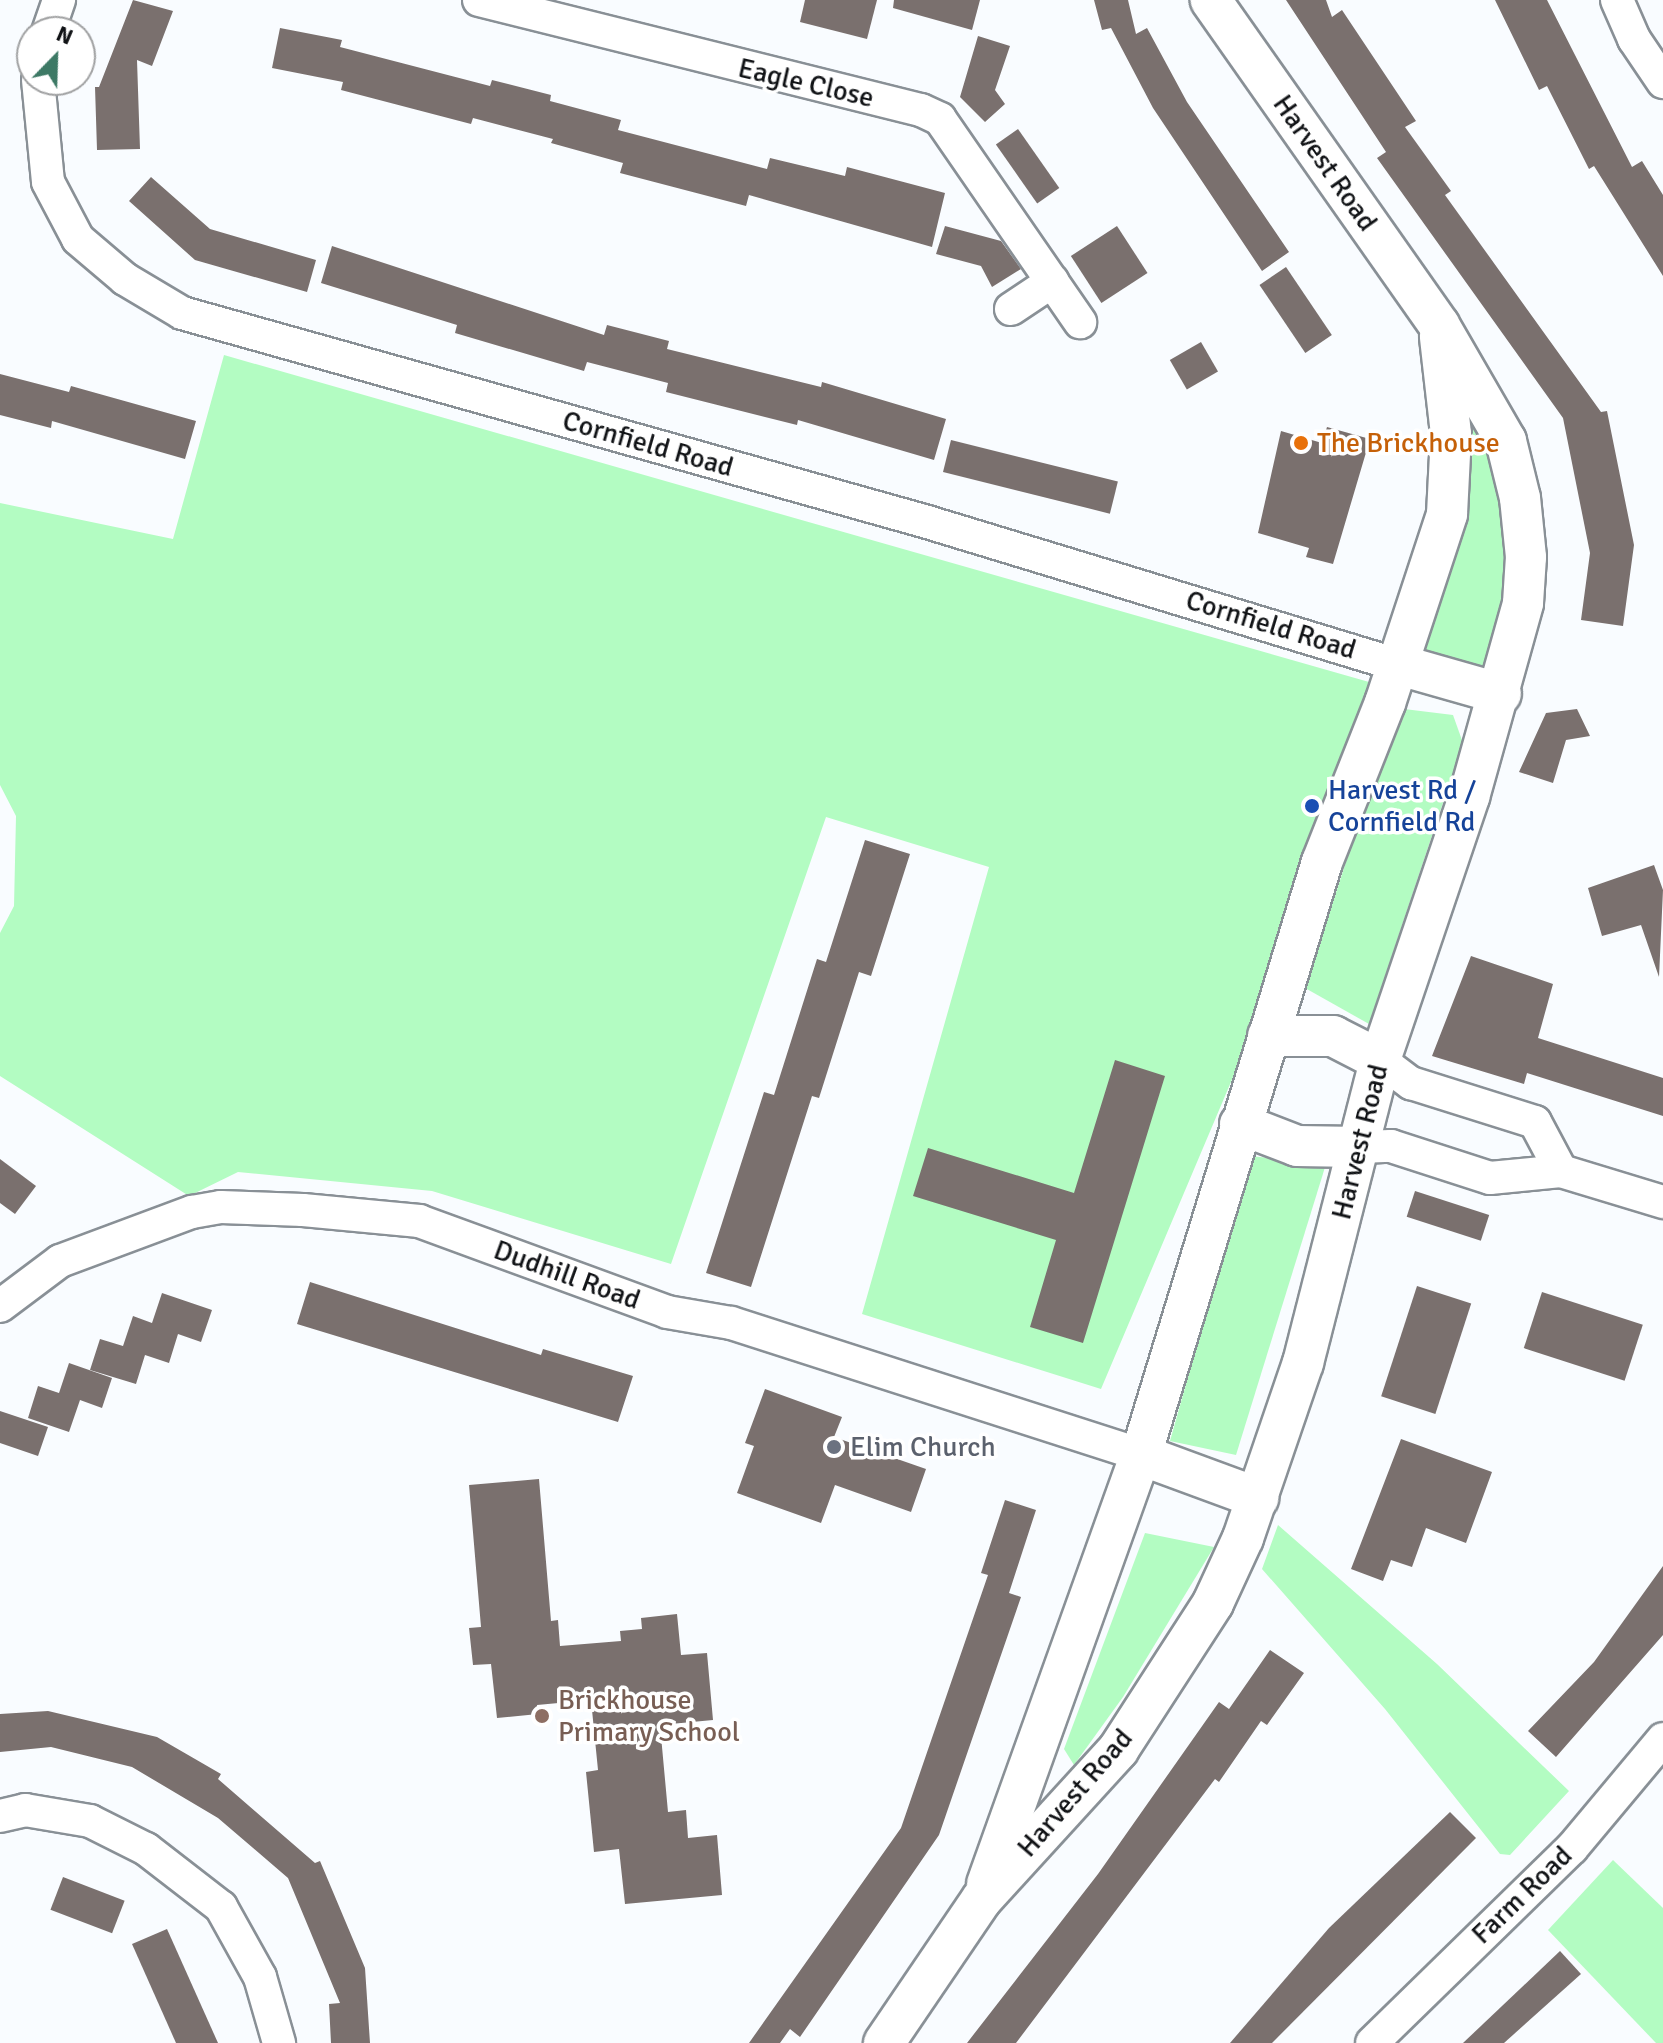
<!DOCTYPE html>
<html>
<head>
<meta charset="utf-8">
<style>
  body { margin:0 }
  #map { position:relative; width:1663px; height:2043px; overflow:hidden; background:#f9fcff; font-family:Signika,sans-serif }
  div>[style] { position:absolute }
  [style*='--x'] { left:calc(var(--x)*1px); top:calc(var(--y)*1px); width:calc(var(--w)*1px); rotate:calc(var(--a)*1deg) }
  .green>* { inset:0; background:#b3fcc2 }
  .building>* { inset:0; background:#7a706e; transform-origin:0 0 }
  .roads { filter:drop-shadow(2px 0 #899096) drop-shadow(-2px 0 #899096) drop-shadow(0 2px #899096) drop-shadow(0 -2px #899096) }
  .minor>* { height:32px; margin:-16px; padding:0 16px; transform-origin:16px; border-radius:16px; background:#fff }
  .tertiary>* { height:40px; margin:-20px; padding:0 20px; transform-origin:20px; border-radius:20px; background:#fff }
  .dots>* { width:22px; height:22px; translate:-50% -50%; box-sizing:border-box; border:4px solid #fff; border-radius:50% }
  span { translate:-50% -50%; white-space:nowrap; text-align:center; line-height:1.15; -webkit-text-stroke:7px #fff; paint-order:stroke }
  .street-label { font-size:28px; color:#111316 }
  .food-label { font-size:28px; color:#c56008 }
  .left { translate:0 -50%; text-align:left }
  .transit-label { font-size:28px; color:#164399 }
  .worship-label { font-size:28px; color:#5b616d }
  .education-label { font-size:28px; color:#785e54 }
  .north { position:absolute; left:16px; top:16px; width:80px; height:80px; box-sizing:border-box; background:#fff; border:2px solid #a0a1a2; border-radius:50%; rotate:23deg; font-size:22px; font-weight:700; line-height:32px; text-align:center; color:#111316 }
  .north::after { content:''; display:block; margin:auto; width:28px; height:36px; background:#3d7965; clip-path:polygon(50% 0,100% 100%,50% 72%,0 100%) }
</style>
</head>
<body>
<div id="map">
  <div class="green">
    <div style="clip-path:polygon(224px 355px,1369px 682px,1283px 959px,1101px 1389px,862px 1314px,989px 867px,826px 817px,671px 1264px,432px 1191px,238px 1172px,189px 1196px,0 1076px,0 933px,14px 906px,16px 816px,0 785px,0 503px,173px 539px)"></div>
    <div style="clip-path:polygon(1476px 401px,1520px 559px,1494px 682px,1411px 655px,1458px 435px)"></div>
    <div style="clip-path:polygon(1396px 708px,1453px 715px,1463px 743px,1369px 1024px,1305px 988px)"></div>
    <div style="clip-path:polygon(1250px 1156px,1326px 1164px,1236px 1455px,1170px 1441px)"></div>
    <div style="clip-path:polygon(1278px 1525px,1437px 1664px,1569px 1791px,1510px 1855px,1500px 1854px,1385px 1709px,1262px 1569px)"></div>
    <div style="clip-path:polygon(1145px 1533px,1214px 1547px,1123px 1697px,1074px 1765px,1064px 1749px)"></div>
    <div style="clip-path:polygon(1613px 1860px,1663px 1908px,1663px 2043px,1656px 2043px,1548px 1930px)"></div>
  </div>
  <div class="building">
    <div style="clip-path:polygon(133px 0,173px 11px,152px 66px,137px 60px,140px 149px,97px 150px,95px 87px,99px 87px)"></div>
    <div style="clip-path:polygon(805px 0,877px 0,867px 39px,800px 22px)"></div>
    <div style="clip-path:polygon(894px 0,980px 0,972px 30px,893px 8px)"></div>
    <div style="clip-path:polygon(1094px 0,1128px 0,1136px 34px,1147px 28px,1187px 102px,1289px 252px,1262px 271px,1153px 108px,1111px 28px,1102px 30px)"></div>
    <div style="clip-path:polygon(1286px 0,1326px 0,1332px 17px,1342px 10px,1416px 121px,1405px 127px,1451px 191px,1445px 195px,1601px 412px,1607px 411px,1634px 545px,1623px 626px,1581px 620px,1590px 553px,1563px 418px,1377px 158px,1386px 152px)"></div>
    <div style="clip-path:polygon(1495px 0,1547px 0,1632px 167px,1642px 161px,1663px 195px,1663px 276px,1594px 166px,1589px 169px,1547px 86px,1539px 90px)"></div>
    <div style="clip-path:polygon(280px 28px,342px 40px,340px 47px,490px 86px,492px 80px,551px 95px,550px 101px,621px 120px,618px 130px,767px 169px,770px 158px,845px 176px,847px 167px,945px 193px,932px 247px,749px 195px,746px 206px,620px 173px,623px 163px,551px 143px,553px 139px,473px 118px,471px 124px,341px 90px,343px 82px,272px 68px)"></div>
    <div style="clip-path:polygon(978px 36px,1010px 46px,995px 90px,1005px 104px,985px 122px,960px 97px)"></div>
    <div style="left:1018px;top:129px;width:72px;height:27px;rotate:55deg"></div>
    <div style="clip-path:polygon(151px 177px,210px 229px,316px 260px,307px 292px,195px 260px,129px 201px)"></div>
    <div style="clip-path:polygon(945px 226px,1001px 241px,1021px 269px,992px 287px,981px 266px,936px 254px)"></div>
    <div style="left:1117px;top:226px;width:56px;height:55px;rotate:57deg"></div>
    <div style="clip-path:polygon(332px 246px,604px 335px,607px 325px,669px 341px,667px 349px,821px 387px,822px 382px,946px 419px,934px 460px,798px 420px,797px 425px,666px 392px,668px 383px,587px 362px,584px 371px,455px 333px,457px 325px,321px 283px)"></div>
    <div style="left:1286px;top:267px;width:82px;height:32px;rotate:56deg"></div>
    <div style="left:1201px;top:342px;width:34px;height:36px;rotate:60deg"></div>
    <div style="clip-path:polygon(0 374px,69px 392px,71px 386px,196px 421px,185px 459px,52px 421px,51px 428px,0 415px)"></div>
    <div style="clip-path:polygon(1327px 427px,1370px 439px,1333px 564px,1306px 557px,1309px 548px,1258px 533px,1281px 431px,1322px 443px)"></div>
    <div style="left:951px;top:440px;width:172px;height:33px;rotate:14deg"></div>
    <div style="clip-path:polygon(1577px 709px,1590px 736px,1566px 740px,1553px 783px,1519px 772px,1546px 713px)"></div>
    <div style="clip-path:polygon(865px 840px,910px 854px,871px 976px,859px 972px,819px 1098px,812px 1096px,751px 1287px,706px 1273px,764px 1092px,774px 1095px,817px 959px,826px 962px)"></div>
    <div style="clip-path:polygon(1654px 865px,1663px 890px,1659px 977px,1641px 925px,1602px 936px,1588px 888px)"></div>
    <div style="clip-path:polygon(1471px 956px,1553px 984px,1538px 1038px,1663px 1078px,1663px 1116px,1527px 1073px,1524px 1084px,1432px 1056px)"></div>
    <div style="clip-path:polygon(1115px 1060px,1165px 1076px,1083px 1343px,1030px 1327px,1056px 1240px,913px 1196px,928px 1148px,1074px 1193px)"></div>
    <div style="clip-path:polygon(0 1159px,36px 1186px,15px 1214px,0 1203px)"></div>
    <div style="left:1415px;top:1191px;width:78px;height:27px;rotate:18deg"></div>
    <div style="clip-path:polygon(310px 1282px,541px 1355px,543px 1349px,633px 1376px,618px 1422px,297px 1324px)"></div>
    <div style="left:1417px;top:1286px;width:57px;height:116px;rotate:18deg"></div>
    <div style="left:1542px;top:1292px;width:106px;height:59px;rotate:18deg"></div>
    <div style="clip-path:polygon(162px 1293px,212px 1310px,201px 1342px,178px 1334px,169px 1363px,145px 1355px,136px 1384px,90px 1370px,100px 1339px,123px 1346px,133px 1316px,152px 1323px)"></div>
    <div style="clip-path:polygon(69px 1363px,112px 1378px,102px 1408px,80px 1400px,69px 1432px,28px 1418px,38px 1386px,59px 1393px)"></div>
    <div style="clip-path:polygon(765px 1389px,842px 1417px,834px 1437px,926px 1469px,911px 1512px,835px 1485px,821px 1523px,737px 1493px,754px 1446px,745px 1443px)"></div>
    <div style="clip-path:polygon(0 1411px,48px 1427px,38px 1456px,0 1443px)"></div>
    <div style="clip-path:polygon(1401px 1439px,1492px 1472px,1466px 1543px,1426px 1528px,1412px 1567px,1391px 1560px,1383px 1581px,1351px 1569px)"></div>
    <div style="clip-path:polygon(539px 1479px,551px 1621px,558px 1620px,560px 1646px,621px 1641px,620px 1631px,642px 1629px,641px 1618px,677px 1614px,681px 1655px,707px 1653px,713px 1720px,660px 1725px,668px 1812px,686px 1810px,688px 1838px,717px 1835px,722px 1895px,625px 1904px,619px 1849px,594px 1852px,586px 1772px,598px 1770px,591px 1700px,537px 1705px,538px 1714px,497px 1718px,491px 1664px,473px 1665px,469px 1628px,481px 1627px,469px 1485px)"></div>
    <div style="clip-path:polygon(1005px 1500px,1036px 1510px,1009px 1593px,1021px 1597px,939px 1835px,800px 2037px,790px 2029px,780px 2043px,749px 2043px,901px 1828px,988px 1575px,981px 1573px)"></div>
    <div style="clip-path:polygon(1663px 1566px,1663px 1635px,1556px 1757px,1528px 1731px,1594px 1662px)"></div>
    <div style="clip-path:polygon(1270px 1650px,1304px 1673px,1267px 1725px,1261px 1721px,1219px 1782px,1215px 1779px,1016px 2043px,967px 2043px,1098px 1874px,1219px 1702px,1229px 1709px)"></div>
    <div style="clip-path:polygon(48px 1711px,157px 1737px,221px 1774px,218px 1779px,315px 1863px,320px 1861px,365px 1968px,370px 2043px,331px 2043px,329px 2004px,340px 2003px,288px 1878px,218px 1818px,132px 1767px,51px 1747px,0 1752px,0 1714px)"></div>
    <div style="clip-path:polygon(1450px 1812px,1476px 1838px,1272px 2043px,1230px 2043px,1329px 1928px)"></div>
    <div style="left:63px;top:1877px;width:66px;height:35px;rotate:21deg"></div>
    <div style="clip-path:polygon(167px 1929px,218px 2043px,176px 2043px,132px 1944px)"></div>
    <div style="clip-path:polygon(1560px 1951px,1581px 1974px,1504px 2043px,1463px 2043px)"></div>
  </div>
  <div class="roads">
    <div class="minor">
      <div style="--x:479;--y:0;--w:455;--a:14"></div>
      <div style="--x:921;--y:110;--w:21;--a:25"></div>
      <div style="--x:940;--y:119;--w:247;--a:55.4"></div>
      <div style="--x:1617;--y:0;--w:43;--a:66.4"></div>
      <div style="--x:1634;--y:39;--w:52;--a:56"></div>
      <div style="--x:48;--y:32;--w:34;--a:-71"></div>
      <div style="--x:38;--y:80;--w:102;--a:84.4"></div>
      <div style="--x:48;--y:182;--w:64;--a:62.2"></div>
      <div style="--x:78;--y:239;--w:62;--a:40.4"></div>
      <div style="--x:125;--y:279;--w:66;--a:30.8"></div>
      <div style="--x:182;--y:313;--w:771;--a:15.66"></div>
      <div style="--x:924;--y:521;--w:493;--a:16.9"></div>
      <div style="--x:1011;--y:309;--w:50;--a:-33.7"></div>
      <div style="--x:1380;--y:1060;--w:39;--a:37"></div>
      <div style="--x:1411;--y:1083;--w:130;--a:17.5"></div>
      <div style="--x:1535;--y:1122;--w:55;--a:62"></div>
      <div style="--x:1359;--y:1147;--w:32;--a:-2"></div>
      <div style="--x:1391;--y:1146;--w:104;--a:17.9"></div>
      <div style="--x:1490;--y:1178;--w:71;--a:-5.6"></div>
      <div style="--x:1561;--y:1171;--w:107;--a:16.9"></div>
      <div style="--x:0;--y:1306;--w:75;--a:-36.9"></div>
      <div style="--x:60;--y:1261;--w:141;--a:-20.4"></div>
      <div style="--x:192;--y:1212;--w:29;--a:-10"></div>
      <div style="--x:221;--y:1207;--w:82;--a:2.1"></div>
      <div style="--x:303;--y:1210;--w:117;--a:5.4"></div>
      <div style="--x:419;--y:1221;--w:264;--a:20.1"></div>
      <div style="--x:667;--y:1312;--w:65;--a:9.8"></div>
      <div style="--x:731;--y:1323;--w:431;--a:17.8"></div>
      <div style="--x:0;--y:1816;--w:26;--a:-13"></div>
      <div style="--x:25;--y:1810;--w:66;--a:9.6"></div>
      <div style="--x:90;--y:1821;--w:63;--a:26.6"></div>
      <div style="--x:146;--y:1849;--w:95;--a:37.7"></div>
      <div style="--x:221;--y:1907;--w:80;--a:60.9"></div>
      <div style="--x:260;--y:1977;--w:69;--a:73.9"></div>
      <div style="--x:1372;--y:2043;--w:279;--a:-44.3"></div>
      <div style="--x:1572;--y:1848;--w:142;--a:-50.1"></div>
    </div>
    <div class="tertiary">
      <div style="--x:1396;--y:664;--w:109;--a:15.9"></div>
      <div style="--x:1268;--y:1036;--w:65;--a:0"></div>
      <div style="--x:1333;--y:1036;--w:53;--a:27.1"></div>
      <div style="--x:1240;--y:1124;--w:61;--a:21.1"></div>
      <div style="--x:1297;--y:1146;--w:62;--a:0.9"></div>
      <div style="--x:1141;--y:1455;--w:125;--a:20.2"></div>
      <div style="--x:987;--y:1884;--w:456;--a:-70.3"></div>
      <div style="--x:1141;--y:1455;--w:620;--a:-73.03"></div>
      <div style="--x:1322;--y:862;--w:171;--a:-68.4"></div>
      <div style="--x:1385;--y:703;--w:199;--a:-71.8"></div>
      <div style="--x:1447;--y:514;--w:80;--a:-87.1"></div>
      <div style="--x:1451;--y:434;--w:98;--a:-96.5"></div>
      <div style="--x:884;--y:2043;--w:174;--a:-55.8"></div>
      <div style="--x:982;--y:1899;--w:202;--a:-47.6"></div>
      <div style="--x:1118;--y:1750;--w:175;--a:-57.1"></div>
      <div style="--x:1213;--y:1603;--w:72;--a:-65.2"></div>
      <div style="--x:1243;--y:1538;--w:185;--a:-71.1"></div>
      <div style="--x:1303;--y:1363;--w:313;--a:-75.7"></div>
      <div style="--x:1380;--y:1060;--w:278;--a:-71.3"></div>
      <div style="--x:1469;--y:797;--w:201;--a:-74.4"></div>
      <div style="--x:1523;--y:603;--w:46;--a:-86.3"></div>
      <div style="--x:1526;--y:557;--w:59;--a:-95.8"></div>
      <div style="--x:1520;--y:498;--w:59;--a:-103.8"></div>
      <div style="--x:1506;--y:441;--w:134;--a:-120"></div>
      <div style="--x:1439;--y:325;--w:397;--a:-125.1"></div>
    </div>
  </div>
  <div class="dots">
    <div style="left:1301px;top:443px;background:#e8710a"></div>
    <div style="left:1312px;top:806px;background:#1a4fb4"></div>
    <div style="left:834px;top:1447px;background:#6b7280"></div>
    <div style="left:542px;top:1716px;background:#8d6e63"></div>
  </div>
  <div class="street-label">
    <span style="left:806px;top:83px;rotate:13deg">Eagle Close</span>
    <span style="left:1325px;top:163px;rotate:55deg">Harvest Road</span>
    <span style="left:648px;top:444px;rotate:16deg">Cornfield Road</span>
    <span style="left:1271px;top:625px;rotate:17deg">Cornfield Road</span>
    <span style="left:1360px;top:1142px;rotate:-76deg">Harvest Road</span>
    <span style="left:567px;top:1275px;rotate:20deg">Dudhill Road</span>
    <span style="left:1075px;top:1793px;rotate:-49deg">Harvest Road</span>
    <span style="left:1522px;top:1895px;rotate:-44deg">Farm Road</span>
  </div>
  <div class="food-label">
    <span class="left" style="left:1317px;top:443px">The Brickhouse</span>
  </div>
  <div class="transit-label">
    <span class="left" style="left:1328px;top:806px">Harvest Rd /<br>Cornfield Rd</span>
  </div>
  <div class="worship-label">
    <span class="left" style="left:850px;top:1447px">Elim Church</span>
  </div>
  <div class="education-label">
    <span class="left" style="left:558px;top:1716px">Brickhouse<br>Primary School</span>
  </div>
  <div class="north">N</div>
</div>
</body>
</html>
